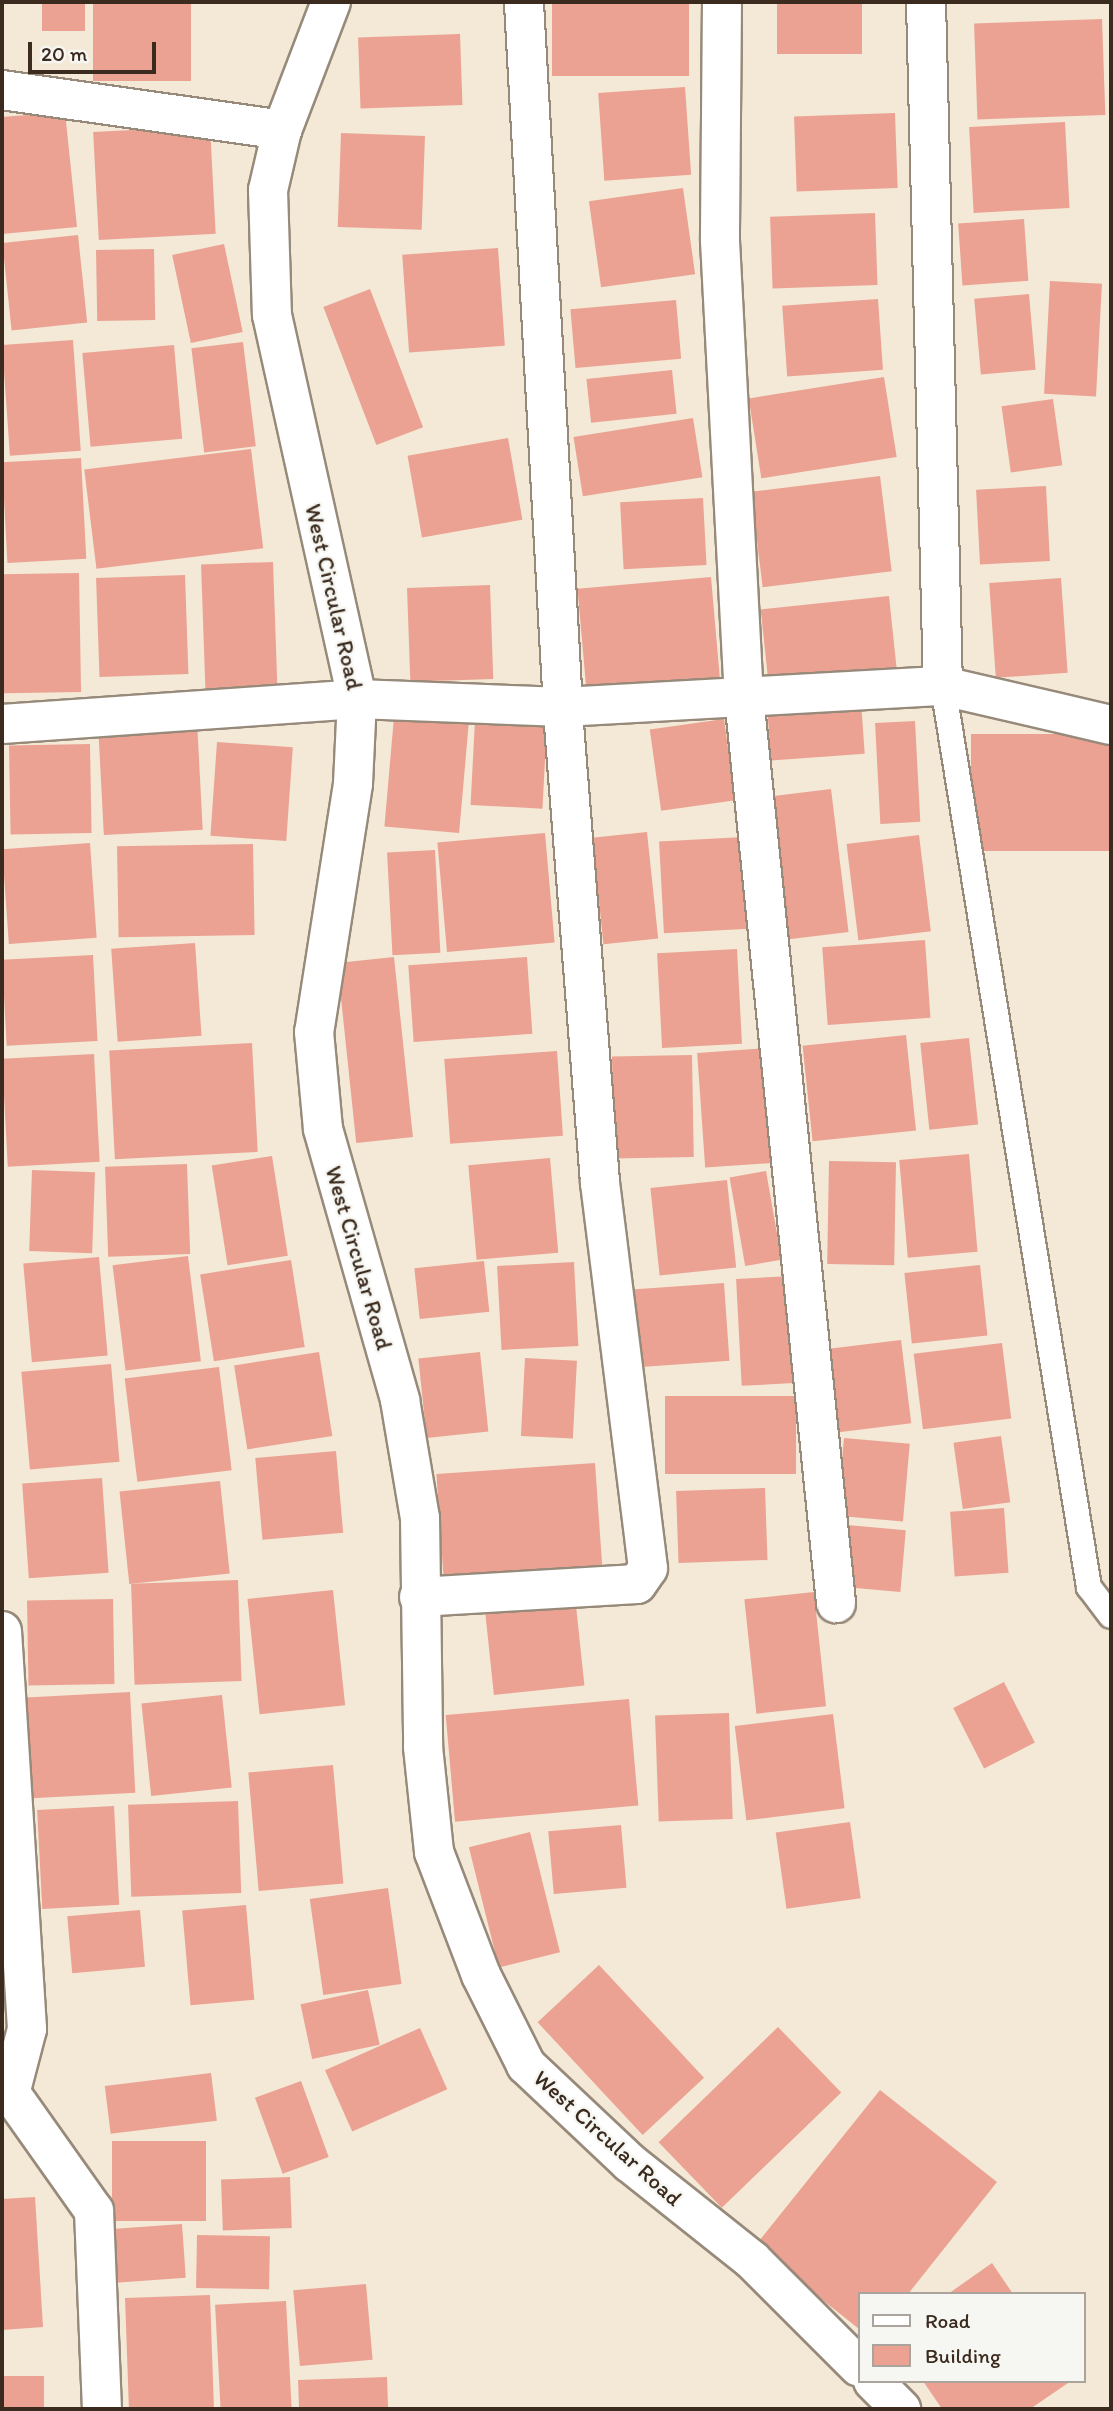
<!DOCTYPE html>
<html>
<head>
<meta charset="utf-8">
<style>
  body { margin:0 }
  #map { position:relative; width:1113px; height:2411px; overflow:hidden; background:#f3e9d6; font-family:Itim,sans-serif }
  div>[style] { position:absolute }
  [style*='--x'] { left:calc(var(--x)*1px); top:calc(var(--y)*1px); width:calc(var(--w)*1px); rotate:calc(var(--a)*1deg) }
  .building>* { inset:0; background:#eba293; transform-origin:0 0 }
  .roads { filter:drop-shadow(2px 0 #978a7a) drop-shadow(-2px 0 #978a7a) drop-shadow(0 2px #978a7a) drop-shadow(0 -2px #978a7a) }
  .service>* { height:24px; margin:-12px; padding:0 12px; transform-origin:12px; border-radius:12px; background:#fff }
  .minor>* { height:38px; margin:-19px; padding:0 19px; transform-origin:19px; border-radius:19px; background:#fff }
  .tertiary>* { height:38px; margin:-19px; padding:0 19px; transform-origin:19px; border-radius:19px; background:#fff }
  span { translate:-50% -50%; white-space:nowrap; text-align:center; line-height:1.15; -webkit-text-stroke:5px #f6f6f2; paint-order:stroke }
  .street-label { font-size:23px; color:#3b2a1e }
  .frame { position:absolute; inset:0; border:4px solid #3b2a1e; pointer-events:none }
  .legend { position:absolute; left:858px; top:2292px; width:228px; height:91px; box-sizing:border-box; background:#f6f6f2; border:2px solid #aba49d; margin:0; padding:9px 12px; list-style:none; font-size:21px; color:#3b2a1e }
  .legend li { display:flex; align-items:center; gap:14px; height:35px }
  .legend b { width:35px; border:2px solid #aba49d }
  .scale { position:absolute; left:28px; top:42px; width:128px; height:32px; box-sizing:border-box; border:4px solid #3b2a1e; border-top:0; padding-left:9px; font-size:21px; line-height:24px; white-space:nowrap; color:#3b2a1e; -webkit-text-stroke:5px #f6f6f2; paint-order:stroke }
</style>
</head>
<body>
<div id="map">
  <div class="building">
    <div style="left:42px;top:2px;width:43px;height:29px"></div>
    <div style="left:93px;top:2px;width:98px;height:79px"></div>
    <div style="left:552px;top:2px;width:137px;height:74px"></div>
    <div style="left:777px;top:2px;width:85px;height:52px"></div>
    <div style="left:1102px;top:19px;width:96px;height:128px;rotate:88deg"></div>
    <div style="left:460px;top:34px;width:71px;height:102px;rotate:88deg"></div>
    <div style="left:685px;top:87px;width:88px;height:87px;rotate:86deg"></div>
    <div style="clip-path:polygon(65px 112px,77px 227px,2px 234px,2px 117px)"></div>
    <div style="left:895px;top:113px;width:75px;height:101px;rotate:88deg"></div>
    <div style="left:1065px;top:122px;width:86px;height:96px;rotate:87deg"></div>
    <div style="left:210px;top:126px;width:108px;height:117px;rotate:87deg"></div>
    <div style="left:341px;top:133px;width:84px;height:94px;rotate:2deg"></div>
    <div style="left:683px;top:188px;width:87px;height:95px;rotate:82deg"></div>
    <div style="left:875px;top:213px;width:72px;height:105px;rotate:88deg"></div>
    <div style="left:1024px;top:219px;width:62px;height:66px;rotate:86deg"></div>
    <div style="left:78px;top:235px;width:88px;height:76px;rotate:84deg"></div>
    <div style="left:224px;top:244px;width:90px;height:53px;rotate:78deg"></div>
    <div style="left:498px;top:248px;width:98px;height:96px;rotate:86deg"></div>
    <div style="left:154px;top:249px;width:71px;height:58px;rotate:89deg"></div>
    <div style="left:1050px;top:281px;width:52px;height:113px;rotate:3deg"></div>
    <div style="left:370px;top:289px;width:148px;height:50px;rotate:69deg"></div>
    <div style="left:1029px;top:294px;width:76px;height:55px;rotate:85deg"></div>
    <div style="left:878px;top:299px;width:71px;height:96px;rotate:86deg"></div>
    <div style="left:676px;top:300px;width:59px;height:106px;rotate:85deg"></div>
    <div style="left:73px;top:340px;width:111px;height:71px;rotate:86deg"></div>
    <div style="left:243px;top:342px;width:105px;height:52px;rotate:83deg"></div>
    <div style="left:174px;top:345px;width:94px;height:92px;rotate:85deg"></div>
    <div style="left:672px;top:370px;width:44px;height:86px;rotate:84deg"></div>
    <div style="left:884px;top:377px;width:81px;height:137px;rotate:81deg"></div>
    <div style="left:1053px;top:399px;width:67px;height:52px;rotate:82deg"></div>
    <div style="left:693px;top:418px;width:60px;height:121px;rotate:81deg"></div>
    <div style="left:508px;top:438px;width:83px;height:102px;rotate:80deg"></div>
    <div style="left:251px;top:449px;width:100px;height:168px;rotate:83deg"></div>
    <div style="left:81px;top:458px;width:101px;height:79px;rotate:87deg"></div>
    <div style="left:880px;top:476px;width:96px;height:130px;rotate:83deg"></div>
    <div style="left:1046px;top:486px;width:75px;height:70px;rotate:87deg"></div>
    <div style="left:703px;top:498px;width:67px;height:83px;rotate:87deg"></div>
    <div style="left:273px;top:562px;width:129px;height:72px;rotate:88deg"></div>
    <div style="left:79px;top:573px;width:119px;height:77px;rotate:89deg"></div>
    <div style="left:185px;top:575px;width:99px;height:89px;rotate:88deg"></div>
    <div style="left:711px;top:577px;width:101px;height:134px;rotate:85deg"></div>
    <div style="left:1061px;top:578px;width:95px;height:72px;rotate:86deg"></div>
    <div style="left:490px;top:585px;width:94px;height:83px;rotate:88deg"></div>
    <div style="left:889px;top:596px;width:76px;height:129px;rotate:84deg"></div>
    <div style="left:861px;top:701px;width:53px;height:94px;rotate:86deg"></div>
    <div style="left:394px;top:717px;width:75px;height:110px;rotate:5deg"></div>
    <div style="left:724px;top:719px;width:82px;height:75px;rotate:82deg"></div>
    <div style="left:475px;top:720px;width:72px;height:85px;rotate:3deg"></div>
    <div style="left:197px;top:721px;width:109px;height:99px;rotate:87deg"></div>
    <div style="left:915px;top:721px;width:101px;height:40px;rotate:87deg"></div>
    <div style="left:1111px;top:734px;width:117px;height:140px;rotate:90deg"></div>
    <div style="left:217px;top:742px;width:76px;height:94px;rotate:4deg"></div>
    <div style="left:90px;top:744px;width:89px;height:81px;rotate:89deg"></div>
    <div style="left:831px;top:789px;width:144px;height:66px;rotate:83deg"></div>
    <div style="left:647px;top:832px;width:107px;height:55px;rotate:84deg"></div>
    <div style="left:545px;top:833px;width:110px;height:108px;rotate:85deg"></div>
    <div style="left:919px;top:835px;width:97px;height:73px;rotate:83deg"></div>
    <div style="left:744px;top:837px;width:92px;height:85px;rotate:87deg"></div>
    <div style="left:90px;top:843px;width:95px;height:88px;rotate:86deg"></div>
    <div style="left:253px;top:844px;width:91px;height:136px;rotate:89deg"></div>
    <div style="left:435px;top:850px;width:103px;height:48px;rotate:87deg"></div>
    <div style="left:925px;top:940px;width:78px;height:103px;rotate:86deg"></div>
    <div style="left:195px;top:943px;width:93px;height:84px;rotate:86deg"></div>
    <div style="left:737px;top:949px;width:95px;height:80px;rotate:87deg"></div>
    <div style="left:93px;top:955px;width:86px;height:91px;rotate:87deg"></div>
    <div style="left:394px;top:957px;width:181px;height:57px;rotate:84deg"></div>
    <div style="left:527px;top:957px;width:77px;height:119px;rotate:86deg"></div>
    <div style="left:906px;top:1035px;width:96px;height:104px;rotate:84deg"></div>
    <div style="left:969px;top:1038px;width:87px;height:49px;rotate:84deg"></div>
    <div style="left:252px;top:1043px;width:109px;height:143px;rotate:87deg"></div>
    <div style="left:767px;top:1048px;width:115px;height:70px;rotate:86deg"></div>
    <div style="left:557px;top:1051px;width:85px;height:113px;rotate:86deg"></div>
    <div style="left:94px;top:1054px;width:108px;height:92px;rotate:87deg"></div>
    <div style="left:692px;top:1055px;width:102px;height:80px;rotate:89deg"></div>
    <div style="left:969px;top:1154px;width:98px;height:70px;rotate:85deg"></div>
    <div style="left:272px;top:1156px;width:101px;height:61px;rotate:81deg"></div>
    <div style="left:550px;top:1158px;width:95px;height:82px;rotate:85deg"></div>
    <div style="left:829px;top:1161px;width:67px;height:103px;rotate:1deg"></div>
    <div style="left:187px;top:1164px;width:90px;height:82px;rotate:88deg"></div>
    <div style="left:32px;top:1170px;width:63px;height:81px;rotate:2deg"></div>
    <div style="left:766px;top:1171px;width:90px;height:37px;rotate:80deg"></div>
    <div style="left:727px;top:1180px;width:88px;height:77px;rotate:84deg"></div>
    <div style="left:188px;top:1256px;width:106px;height:76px;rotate:83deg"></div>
    <div style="left:99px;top:1257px;width:99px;height:76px;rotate:85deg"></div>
    <div style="left:291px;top:1260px;width:88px;height:92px;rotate:81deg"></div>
    <div style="left:484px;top:1261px;width:51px;height:70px;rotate:84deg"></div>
    <div style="left:574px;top:1262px;width:84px;height:77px;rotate:87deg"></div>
    <div style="left:980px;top:1265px;width:71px;height:76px;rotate:84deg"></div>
    <div style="left:793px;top:1276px;width:107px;height:57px;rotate:87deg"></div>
    <div style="left:724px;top:1283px;width:78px;height:92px;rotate:86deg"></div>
    <div style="left:901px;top:1340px;width:84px;height:81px;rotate:83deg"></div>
    <div style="left:1002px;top:1343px;width:76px;height:89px;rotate:83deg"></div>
    <div style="left:319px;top:1352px;width:85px;height:86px;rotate:81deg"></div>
    <div style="left:480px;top:1352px;width:80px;height:62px;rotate:84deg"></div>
    <div style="left:525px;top:1358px;width:52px;height:78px;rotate:3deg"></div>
    <div style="left:111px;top:1364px;width:98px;height:90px;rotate:85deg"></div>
    <div style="left:219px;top:1367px;width:104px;height:95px;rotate:83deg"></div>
    <div style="left:796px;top:1396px;width:78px;height:131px;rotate:90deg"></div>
    <div style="left:1001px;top:1436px;width:67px;height:48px;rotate:82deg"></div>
    <div style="left:844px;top:1438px;width:66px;height:78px;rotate:5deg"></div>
    <div style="left:336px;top:1451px;width:82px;height:81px;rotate:85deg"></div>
    <div style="left:595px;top:1463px;width:108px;height:159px;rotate:86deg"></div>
    <div style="left:102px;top:1478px;width:95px;height:80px;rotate:86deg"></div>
    <div style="left:220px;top:1481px;width:93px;height:101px;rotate:84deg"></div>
    <div style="left:765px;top:1488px;width:72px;height:89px;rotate:88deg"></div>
    <div style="left:1004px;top:1508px;width:65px;height:54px;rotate:86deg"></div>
    <div style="left:847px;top:1525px;width:59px;height:62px;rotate:5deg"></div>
    <div style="left:238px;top:1580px;width:101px;height:107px;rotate:88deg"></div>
    <div style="left:333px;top:1590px;width:116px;height:86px;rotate:84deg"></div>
    <div style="left:814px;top:1592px;width:115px;height:70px;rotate:84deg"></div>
    <div style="left:575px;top:1596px;width:90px;height:91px;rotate:84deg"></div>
    <div style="left:113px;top:1599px;width:85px;height:86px;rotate:89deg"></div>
    <div style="left:1004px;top:1682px;width:68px;height:57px;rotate:63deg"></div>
    <div style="left:130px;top:1692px;width:101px;height:113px;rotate:87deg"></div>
    <div style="left:222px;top:1695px;width:93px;height:81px;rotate:84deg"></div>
    <div style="left:629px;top:1699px;width:107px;height:184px;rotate:85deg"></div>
    <div style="left:729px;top:1713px;width:106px;height:74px;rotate:88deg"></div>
    <div style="left:833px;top:1714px;width:95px;height:99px;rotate:83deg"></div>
    <div style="left:333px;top:1765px;width:119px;height:85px;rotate:85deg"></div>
    <div style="left:238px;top:1801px;width:92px;height:110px;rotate:88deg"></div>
    <div style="left:114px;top:1806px;width:99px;height:77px;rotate:87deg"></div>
    <div style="left:850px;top:1822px;width:77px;height:75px;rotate:82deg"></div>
    <div style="left:621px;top:1825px;width:63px;height:73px;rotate:85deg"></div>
    <div style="left:530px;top:1832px;width:124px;height:63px;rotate:76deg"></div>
    <div style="left:388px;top:1888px;width:97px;height:79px;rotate:82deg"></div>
    <div style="left:246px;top:1905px;width:95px;height:64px;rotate:85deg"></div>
    <div style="left:140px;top:1910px;width:57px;height:73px;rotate:85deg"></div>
    <div style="left:599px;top:1965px;width:154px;height:84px;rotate:47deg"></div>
    <div style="left:368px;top:1990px;width:56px;height:69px;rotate:78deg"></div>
    <div style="left:778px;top:2027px;width:91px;height:166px;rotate:46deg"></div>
    <div style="left:420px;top:2028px;width:67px;height:104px;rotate:66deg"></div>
    <div style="left:211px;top:2073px;width:48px;height:107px;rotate:83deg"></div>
    <div style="left:301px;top:2081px;width:81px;height:49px;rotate:70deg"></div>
    <div style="clip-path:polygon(880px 2090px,997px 2182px,908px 2294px,859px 2294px,859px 2329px,755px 2246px)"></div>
    <div style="left:112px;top:2141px;width:94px;height:80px"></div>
    <div style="left:290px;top:2177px;width:51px;height:69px;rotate:88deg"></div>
    <div style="clip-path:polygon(35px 2197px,43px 2327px,2px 2330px,2px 2199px)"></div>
    <div style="left:182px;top:2224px;width:54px;height:70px;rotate:86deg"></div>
    <div style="left:197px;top:2235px;width:73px;height:53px;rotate:1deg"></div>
    <div style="clip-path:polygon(992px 2263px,1013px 2294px,948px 2294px)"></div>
    <div style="left:366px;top:2284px;width:76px;height:73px;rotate:85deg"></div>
    <div style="left:210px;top:2295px;width:114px;height:85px;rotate:88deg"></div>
    <div style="left:286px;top:2301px;width:108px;height:71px;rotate:87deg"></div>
    <div style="left:2px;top:2376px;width:42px;height:33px"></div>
    <div style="left:387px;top:2377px;width:32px;height:89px;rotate:88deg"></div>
    <div style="clip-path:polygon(923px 2381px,1071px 2381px,1030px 2409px,942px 2409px)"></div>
  </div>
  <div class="roads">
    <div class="service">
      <div style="--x:943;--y:686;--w:913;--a:80.8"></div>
      <div style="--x:1089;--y:1587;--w:36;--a:53"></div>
    </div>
    <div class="minor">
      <div style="--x:722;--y:2;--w:239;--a:90.5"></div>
      <div style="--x:720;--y:241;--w:457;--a:87"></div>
      <div style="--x:744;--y:697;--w:911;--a:84.2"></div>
      <div style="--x:926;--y:2;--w:684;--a:88.58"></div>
      <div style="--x:2;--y:90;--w:283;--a:8.1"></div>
      <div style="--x:2;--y:724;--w:356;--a:-4"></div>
      <div style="--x:357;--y:699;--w:206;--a:2.2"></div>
      <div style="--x:563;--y:707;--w:381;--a:-3.2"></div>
      <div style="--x:943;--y:686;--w:172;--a:13.1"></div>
      <div style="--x:419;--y:1597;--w:218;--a:-3.4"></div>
      <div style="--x:637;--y:1584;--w:19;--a:-55"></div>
      <div style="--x:648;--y:1568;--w:389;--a:-97.1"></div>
      <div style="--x:600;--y:1182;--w:476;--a:-94.5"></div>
      <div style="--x:563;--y:707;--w:706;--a:-93.17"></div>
      <div style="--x:2;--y:1631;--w:399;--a:86.4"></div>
      <div style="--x:27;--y:2029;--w:67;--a:104.7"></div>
      <div style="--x:2;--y:2081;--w:159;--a:54.7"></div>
      <div style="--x:94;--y:2211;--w:198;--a:87.7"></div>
    </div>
    <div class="tertiary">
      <div style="--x:331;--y:2;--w:137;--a:110.9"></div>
      <div style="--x:282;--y:130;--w:62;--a:103.1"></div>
      <div style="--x:268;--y:190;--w:125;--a:88.2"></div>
      <div style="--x:272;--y:315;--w:393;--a:77.5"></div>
      <div style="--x:357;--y:699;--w:85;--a:92.7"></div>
      <div style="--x:353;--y:784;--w:251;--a:98.9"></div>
      <div style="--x:314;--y:1032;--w:97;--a:84.7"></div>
      <div style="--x:323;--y:1129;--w:282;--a:74.1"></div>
      <div style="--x:400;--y:1400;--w:120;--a:80.4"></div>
      <div style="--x:420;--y:1518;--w:229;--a:89.2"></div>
      <div style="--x:423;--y:1747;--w:106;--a:84"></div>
      <div style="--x:434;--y:1852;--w:132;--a:69.1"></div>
      <div style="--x:481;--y:1975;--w:101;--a:63.4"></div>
      <div style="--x:526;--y:2065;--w:143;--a:43.3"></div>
      <div style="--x:630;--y:2163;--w:156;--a:38.5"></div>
      <div style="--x:752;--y:2260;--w:151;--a:45"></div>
      <div style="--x:873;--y:2381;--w:40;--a:45"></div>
    </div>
  </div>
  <div class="street-label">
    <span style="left:334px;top:597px;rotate:77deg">West Circular Road</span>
    <span style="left:359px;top:1258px;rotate:74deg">West Circular Road</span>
    <span style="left:608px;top:2138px;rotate:42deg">West Circular Road</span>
  </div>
  <div class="frame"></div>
  <ul class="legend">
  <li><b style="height:9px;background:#fff"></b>Road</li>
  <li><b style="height:19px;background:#eba293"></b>Building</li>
  </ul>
  <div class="scale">20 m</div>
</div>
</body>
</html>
